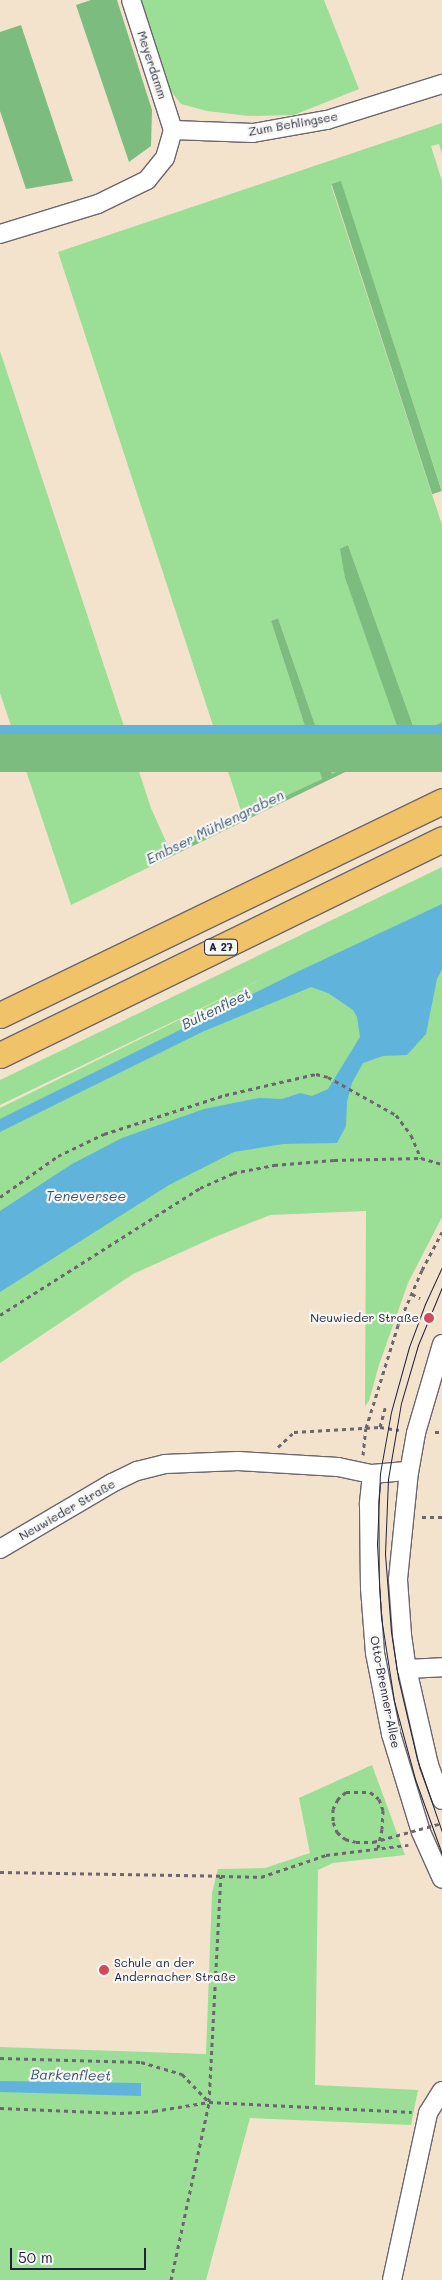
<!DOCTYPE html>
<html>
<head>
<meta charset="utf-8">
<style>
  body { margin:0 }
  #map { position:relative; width:442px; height:2280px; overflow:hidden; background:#f4e3cc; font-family:Mali,sans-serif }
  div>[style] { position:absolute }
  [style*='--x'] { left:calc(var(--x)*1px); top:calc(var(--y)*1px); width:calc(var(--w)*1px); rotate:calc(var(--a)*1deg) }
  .green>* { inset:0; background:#9bde96 }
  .forest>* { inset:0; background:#7cbd7f; transform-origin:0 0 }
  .water>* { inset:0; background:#60b4dc; transform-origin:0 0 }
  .path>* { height:3px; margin-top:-1.5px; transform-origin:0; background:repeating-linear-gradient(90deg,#6c666e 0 4px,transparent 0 8px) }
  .roads { filter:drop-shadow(1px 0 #6c666e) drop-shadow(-1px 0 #6c666e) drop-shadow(0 1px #6c666e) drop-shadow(0 -1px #6c666e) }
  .minor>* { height:18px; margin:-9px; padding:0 9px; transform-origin:9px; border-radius:9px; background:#fff }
  .highway>* { height:25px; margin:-12.5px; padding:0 12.5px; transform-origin:12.5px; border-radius:12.5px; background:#f1c369 }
  .tram>* { height:1px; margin:-0.5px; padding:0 0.5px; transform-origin:0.5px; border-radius:0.5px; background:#22223b }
  .path-bridge>* { height:3px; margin-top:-1.5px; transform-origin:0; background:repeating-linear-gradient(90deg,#6c666e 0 4px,transparent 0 8px) }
  .dots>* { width:14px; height:14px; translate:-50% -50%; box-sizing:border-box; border:2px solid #f6f6f2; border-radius:50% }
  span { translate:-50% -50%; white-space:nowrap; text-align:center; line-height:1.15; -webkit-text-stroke:4.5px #f6f6f2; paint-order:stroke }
  .shield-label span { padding:1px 4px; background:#f6f6f2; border:1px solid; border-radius:4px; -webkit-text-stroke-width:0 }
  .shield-label { font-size:11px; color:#22223b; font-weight:700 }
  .street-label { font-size:12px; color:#22223b }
  .poi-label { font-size:12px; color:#22223b }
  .right { translate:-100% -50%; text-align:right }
  .left { translate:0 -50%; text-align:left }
  .water-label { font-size:14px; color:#385573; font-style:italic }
  .scale { position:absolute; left:10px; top:2248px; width:136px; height:22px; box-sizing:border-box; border:2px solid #22223b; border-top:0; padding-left:6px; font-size:15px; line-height:18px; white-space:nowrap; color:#22223b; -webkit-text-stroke:4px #f6f6f2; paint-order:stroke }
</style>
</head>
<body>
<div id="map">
  <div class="green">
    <div style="clip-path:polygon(138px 0,324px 0,359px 89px,294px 115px,249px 116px,207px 111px,181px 104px,165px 84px)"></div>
    <div style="clip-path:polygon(442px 123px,442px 154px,439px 144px,431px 146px,442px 181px,442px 491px,341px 182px,331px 185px,442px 525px,442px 722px,416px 734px,348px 545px,345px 578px,403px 740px,332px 774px,278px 618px,271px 621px,322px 779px,243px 817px,58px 252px)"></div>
    <div style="clip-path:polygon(0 351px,151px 808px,168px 846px,164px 860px,71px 905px,0 693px)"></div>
    <div style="clip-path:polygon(442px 867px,442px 1217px,408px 1283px,379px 1365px,369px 1401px,365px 1406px,366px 1211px,270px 1215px,215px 1237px,133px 1274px,0 1363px,0 1108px,266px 977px,0 1105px,0 1080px)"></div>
    <div style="clip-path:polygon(372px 1765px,405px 1855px,333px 1863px,318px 1870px,315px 2085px,418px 2090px,411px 2125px,250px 2118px,206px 2280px,0 2280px,0 2047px,206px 2054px,212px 1893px,218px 1869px,265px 1868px,310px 1853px,299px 1798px)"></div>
  </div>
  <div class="forest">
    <div style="clip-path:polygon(91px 0,117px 0,152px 110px,151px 146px,129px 162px,76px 5px)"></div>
    <div style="clip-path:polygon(21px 25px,73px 181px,26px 189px,0 111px,0 32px)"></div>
    <div style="left:341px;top:181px;width:326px;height:10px;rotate:72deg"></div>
    <div style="clip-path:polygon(348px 545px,416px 734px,442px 722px,442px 725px,164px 860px,168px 846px,233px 821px,322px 779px,271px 621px,278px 618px,332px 774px,402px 740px,345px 578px,340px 549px)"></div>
    <div style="left:442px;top:734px;width:38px;height:492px;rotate:90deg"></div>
  </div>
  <div class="water">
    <div style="left:442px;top:725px;width:9px;height:492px;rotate:90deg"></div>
    <div style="clip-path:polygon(442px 904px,442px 969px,437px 979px,426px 1034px,407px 1055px,383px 1056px,363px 1063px,352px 1083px,347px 1102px,346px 1126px,337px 1143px,283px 1144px,234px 1152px,169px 1185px,0 1292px,0 1211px,3px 1209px,72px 1164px,122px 1138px,204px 1109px,259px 1098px,282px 1099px,300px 1093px,312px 1096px,328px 1089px,360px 1037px,357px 1017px,353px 1010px,328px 993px,311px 987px,202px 1032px,0 1132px,0 1119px,299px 971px)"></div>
    <div style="clip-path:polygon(0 2081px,141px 2083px,141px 2096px,0 2092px)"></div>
  </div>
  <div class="path">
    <div style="--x:0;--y:1197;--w:71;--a:-35.3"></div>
    <div style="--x:58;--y:1156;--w:51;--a:-25.6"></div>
    <div style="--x:104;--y:1134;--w:127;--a:-17.9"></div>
    <div style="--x:225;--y:1095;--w:93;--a:-13"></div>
    <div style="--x:316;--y:1074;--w:12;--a:14"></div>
    <div style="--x:328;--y:1077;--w:78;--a:29.2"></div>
    <div style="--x:396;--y:1115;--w:25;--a:53"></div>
    <div style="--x:411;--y:1135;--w:25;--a:67"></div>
    <div style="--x:412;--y:1294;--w:9;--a:27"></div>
    <div style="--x:0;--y:1315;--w:237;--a:-32.4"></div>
    <div style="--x:200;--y:1188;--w:36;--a:-24"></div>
    <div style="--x:233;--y:1173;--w:42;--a:-11"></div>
    <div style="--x:274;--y:1165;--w:60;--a:-4.8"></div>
    <div style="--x:334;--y:1160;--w:87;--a:-1.3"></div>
    <div style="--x:421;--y:1158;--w:22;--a:16"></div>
    <div style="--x:380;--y:1427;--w:20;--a:-75"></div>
    <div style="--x:435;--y:1432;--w:7;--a:0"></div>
    <div style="--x:278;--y:1447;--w:22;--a:-43"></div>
    <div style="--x:294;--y:1432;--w:86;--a:-3.3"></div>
    <div style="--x:380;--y:1427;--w:19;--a:9"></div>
    <div style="--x:363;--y:1455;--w:27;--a:-84"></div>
    <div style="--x:366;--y:1428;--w:108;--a:-72.7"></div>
    <div style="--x:398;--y:1325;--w:60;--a:-66.4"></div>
    <div style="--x:422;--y:1270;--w:43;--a:-62.2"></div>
    <div style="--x:422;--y:1517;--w:20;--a:0"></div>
    <div style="--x:346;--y:1792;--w:24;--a:0"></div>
    <div style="--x:370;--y:1792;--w:11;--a:38"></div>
    <div style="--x:379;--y:1799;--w:12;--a:70"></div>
    <div style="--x:383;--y:1810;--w:19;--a:93"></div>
    <div style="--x:382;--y:1829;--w:19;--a:102"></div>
    <div style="--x:0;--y:1872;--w:221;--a:1"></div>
    <div style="--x:0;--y:2058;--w:141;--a:1.6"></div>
    <div style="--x:141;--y:2062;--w:43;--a:16.3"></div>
    <div style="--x:182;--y:2074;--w:37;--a:46"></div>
    <div style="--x:0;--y:2108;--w:120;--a:2.4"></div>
    <div style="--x:120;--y:2113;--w:34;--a:-3"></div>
    <div style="--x:154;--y:2111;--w:56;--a:-9.3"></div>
    <div style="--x:209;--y:2102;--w:203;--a:2.8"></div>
    <div style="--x:171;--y:2280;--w:182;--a:-77.9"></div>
    <div style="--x:209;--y:2102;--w:226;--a:-87"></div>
    <div style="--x:221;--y:1876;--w:40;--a:1.4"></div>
    <div style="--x:261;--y:1877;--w:69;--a:-18.7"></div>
    <div style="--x:326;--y:1855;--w:83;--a:-7"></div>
  </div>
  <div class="roads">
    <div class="minor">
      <div style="--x:131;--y:0;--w:137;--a:72.1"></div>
      <div style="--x:173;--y:130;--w:80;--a:2.1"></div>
      <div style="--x:253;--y:133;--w:75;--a:-10"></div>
      <div style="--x:327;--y:120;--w:121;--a:-17.4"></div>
      <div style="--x:0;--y:234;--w:102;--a:-17"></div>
      <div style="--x:98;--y:204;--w:55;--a:-26.1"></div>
      <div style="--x:147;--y:180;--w:28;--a:-51"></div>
      <div style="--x:165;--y:158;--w:29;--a:-74"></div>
      <div style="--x:442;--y:1344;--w:93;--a:106.3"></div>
      <div style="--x:416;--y:1433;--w:39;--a:100"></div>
      <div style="--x:409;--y:1471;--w:110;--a:95.8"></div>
      <div style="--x:398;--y:1580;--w:55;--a:85.8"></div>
      <div style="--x:402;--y:1635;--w:34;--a:82"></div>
      <div style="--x:407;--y:1669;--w:98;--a:77.1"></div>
      <div style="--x:429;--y:1765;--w:37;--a:70"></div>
      <div style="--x:372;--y:1474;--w:31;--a:96"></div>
      <div style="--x:369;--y:1505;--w:83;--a:89.3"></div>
      <div style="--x:370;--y:1588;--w:65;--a:85.6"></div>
      <div style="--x:375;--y:1653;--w:83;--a:78.8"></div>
      <div style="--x:391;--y:1734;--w:102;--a:73"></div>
      <div style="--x:421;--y:1832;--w:51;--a:65.9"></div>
      <div style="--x:0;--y:1549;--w:130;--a:-30.5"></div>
      <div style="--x:112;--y:1483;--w:28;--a:-26"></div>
      <div style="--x:137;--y:1471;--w:29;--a:-14"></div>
      <div style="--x:165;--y:1464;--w:73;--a:-2.4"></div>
      <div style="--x:238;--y:1461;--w:100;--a:3.4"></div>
      <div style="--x:338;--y:1467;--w:35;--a:12"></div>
      <div style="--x:372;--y:1474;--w:37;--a:-5"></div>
      <div style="--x:407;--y:1669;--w:35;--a:-3"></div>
      <div style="--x:392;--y:2280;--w:171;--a:-77.8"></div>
      <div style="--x:428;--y:2113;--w:26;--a:-58"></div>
    </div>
    <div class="highway">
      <div style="--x:0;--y:1015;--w:491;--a:-25.8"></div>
      <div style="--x:0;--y:1055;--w:492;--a:-26"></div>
    </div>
  </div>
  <div class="tram">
    <div style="--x:442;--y:1267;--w:41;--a:114.7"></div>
    <div style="--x:425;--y:1304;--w:46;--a:110.4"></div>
    <div style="--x:409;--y:1347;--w:67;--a:105.5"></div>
    <div style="--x:391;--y:1412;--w:62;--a:100.2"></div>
    <div style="--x:380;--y:1473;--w:71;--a:92.4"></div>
    <div style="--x:377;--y:1544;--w:73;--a:86.9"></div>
    <div style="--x:381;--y:1617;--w:85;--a:81.2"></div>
    <div style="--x:394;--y:1701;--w:81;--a:74.9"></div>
    <div style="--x:415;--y:1779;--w:80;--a:70.2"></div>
    <div style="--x:442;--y:1287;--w:63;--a:112.5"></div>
    <div style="--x:418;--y:1345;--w:60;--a:106.3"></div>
    <div style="--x:401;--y:1403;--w:77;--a:99.7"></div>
    <div style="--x:388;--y:1479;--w:75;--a:92.3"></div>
    <div style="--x:385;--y:1554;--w:78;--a:85.6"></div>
    <div style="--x:391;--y:1632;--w:47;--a:81.3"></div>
    <div style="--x:398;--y:1678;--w:83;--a:76.8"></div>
    <div style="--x:417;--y:1759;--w:77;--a:71.1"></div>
  </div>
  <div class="path-bridge">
    <div style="--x:346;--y:1792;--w:11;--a:139"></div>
    <div style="--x:338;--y:1799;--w:11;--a:117"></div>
    <div style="--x:333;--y:1809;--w:13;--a:90"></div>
    <div style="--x:333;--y:1822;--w:11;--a:68"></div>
    <div style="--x:337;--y:1832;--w:11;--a:41"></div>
    <div style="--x:345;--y:1839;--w:11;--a:15"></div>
    <div style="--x:356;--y:1842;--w:17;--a:0"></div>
    <div style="--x:373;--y:1842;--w:72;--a:-15.4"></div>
  </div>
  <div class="dots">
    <div style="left:429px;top:1318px;background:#d1495b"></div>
    <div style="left:104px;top:1970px;background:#d1495b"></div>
  </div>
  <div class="shield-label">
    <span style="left:221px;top:947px">A 27</span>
  </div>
  <div class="street-label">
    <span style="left:152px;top:65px;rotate:72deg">Meyerdamm</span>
    <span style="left:293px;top:124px;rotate:-10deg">Zum Behlingsee</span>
    <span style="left:67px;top:1510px;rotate:-30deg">Neuwieder Straße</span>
    <span style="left:385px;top:1692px;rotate:79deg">Otto-Brenner-Allee</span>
  </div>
  <div class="poi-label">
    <span class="right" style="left:419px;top:1318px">Neuwieder Straße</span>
    <span class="left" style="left:114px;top:1970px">Schule an der<br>Andernacher Straße</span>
  </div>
  <div class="water-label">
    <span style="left:215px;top:827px;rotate:-26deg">Embser Mühlengraben</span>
    <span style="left:216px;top:1009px;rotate:-26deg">Bultenfleet</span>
    <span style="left:86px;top:1196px">Teneversee</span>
    <span style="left:71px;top:2075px;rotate:1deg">Barkenfleet</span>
  </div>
  <div class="scale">50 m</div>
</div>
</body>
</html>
